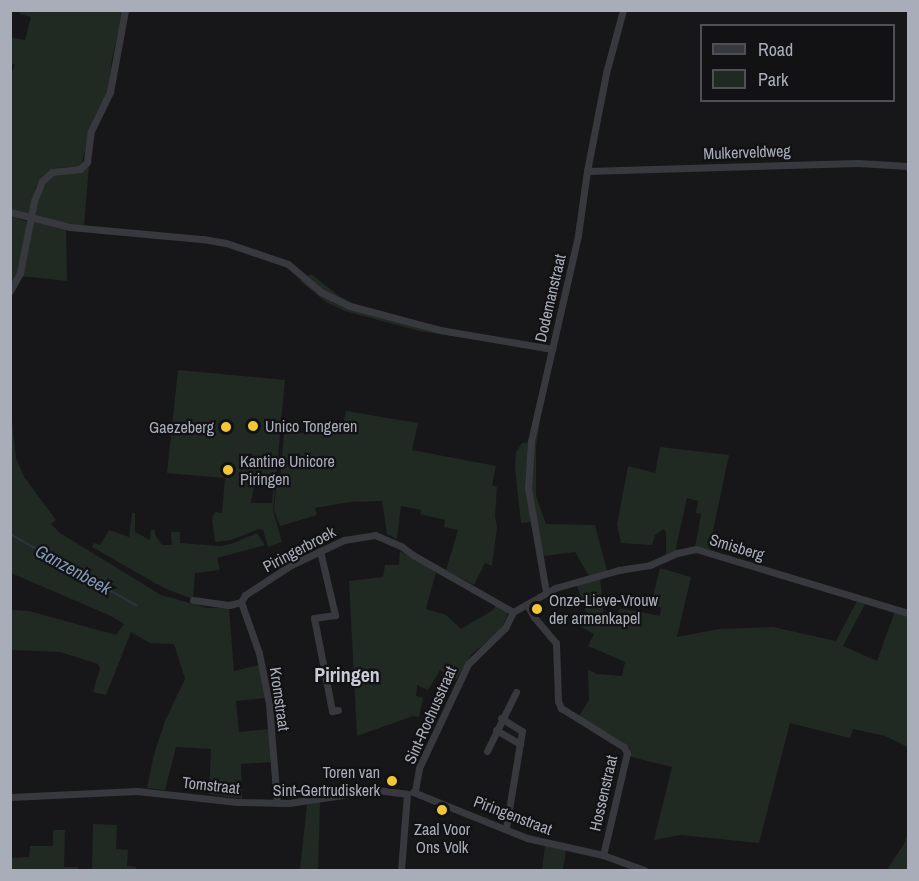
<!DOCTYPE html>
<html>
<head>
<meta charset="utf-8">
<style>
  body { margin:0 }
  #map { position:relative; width:919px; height:881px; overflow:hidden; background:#171719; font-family:"Archivo Narrow",sans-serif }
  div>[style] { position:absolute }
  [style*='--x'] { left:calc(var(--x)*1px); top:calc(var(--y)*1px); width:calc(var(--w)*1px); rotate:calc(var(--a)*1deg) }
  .green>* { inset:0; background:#212923 }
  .stream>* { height:1.5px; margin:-0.75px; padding:0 0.75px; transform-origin:0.75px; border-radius:0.75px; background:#2d343d }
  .street>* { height:7px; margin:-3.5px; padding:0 3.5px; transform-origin:3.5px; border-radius:3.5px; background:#38393e }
  .dots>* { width:16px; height:16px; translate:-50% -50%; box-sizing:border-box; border:3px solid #121214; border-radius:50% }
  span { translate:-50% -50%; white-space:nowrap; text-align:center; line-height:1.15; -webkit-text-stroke:4.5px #121214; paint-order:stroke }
  .street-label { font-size:16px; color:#a9adb9 }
  .poi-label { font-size:16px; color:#a9adb9 }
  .left { translate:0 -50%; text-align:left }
  .right { translate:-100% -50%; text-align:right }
  .water-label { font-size:18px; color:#8197b4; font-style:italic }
  .quarter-label { font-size:20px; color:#caccd5; font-weight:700 }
  .frame { position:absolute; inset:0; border:12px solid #a9adb9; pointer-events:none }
  .legend { position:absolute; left:700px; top:24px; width:195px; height:78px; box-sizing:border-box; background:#121214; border:2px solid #4e5056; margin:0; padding:8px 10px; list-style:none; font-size:18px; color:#a9adb9 }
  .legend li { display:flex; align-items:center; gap:12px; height:30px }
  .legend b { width:30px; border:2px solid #4e5056 }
</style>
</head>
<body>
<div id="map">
  <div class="green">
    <div style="clip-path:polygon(19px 11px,123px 11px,112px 59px,107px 99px,94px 119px,81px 166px,58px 168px,41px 180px,36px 187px,29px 214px,11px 209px,10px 78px,15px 65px,11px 63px,11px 37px,25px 40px,31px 17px,20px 14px)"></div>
    <div style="clip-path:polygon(89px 165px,84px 226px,35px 217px,38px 191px,51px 175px)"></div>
    <div style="clip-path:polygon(11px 216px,28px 222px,19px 268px,11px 288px)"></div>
    <div style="clip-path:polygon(33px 222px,66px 228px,67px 281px,20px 276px)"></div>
    <div style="clip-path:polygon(311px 274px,339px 296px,355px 304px,386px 312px,384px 318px,492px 342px,419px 331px,345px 311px,326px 302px,300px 281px)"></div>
    <div style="clip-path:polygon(evenodd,178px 370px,285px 380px,273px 510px,282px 542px,268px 547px,263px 530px,259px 529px,231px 540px,215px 542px,212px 518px,215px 512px,222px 513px,225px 478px,167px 473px,178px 370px,274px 479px,272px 503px,251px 503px,255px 481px,272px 482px,274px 479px)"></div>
    <div style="clip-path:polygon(10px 403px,16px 458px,24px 477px,56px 520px,51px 524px,60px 533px,161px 595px,207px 608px,229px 608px,234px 671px,259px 665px,265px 698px,236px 701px,239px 732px,269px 729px,272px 762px,241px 764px,242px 799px,209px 794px,211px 749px,176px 747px,165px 790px,147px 788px,154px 754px,165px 721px,185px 679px,174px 644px,150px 643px,131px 632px,106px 695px,93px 692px,100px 668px,98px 664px,60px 652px,11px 650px,11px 610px,29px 611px,116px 635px,124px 624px,111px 616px,11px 573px)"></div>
    <div style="clip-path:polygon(346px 411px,418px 423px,412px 450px,496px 466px,492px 485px,497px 487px,495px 516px,497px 527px,492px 566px,485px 563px,474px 585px,446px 570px,458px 530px,444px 527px,445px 520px,420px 514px,421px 510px,401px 506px,397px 539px,387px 534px,382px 501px,350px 502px,315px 508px,317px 515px,280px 526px,274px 510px,277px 479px,280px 479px,284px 434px,342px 431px)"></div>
    <div style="clip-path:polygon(537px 421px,540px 421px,536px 447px,536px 496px,546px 524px,595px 525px,607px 571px,589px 576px,575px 552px,544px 556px,536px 524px,532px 522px,521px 523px,515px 468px,516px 452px,522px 443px,532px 442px)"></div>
    <div style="clip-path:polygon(660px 447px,729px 455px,709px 550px,695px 547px,701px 514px,696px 513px,698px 501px,687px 498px,675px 552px,666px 557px,666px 533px,664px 529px,655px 535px,652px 545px,621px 543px,617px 525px,628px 466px,655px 473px)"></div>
    <div style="clip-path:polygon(132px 513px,135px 513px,135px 532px,150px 540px,151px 529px,155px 530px,155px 535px,162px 545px,172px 545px,171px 532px,180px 532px,180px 543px,220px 546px,231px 544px,257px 533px,265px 545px,217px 558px,220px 570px,195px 573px,193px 599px,164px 588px,92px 547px,94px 543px,100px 545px,109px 530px,129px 537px)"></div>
    <div style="clip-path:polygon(400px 551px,436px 572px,426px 609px,446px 615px,461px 629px,493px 610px,497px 603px,507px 610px,507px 616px,500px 631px,471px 655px,456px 680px,440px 670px,428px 690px,417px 685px,416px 696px,423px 698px,419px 717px,413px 716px,357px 736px,349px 581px,383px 577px,385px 565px,399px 565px)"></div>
    <div style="clip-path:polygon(660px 568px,691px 577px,677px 637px,719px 629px,773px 627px,836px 641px,858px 599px,866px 602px,843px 646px,877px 661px,895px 611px,908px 615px,908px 747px,885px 736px,853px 729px,850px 738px,790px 723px,759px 843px,680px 835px,654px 840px,672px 767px,631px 757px,629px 747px,579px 716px,589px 700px,588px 670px,597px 674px,622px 676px,625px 662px,588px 646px,594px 634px,572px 622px,578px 612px,587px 615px,576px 583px,600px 576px,604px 619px,618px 613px,620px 608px,660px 616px,661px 608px,651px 604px)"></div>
    <div style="clip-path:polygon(320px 802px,318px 870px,300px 870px,307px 804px)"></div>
    <div style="clip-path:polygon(93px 824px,117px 825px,116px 849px,128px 850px,127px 866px,136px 867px,136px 870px,92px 870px)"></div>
    <div style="clip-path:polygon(53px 830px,65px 830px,64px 867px,78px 867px,78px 870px,11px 870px,11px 858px,29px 857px,30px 846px,53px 846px)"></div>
    <div style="clip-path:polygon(908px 834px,908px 870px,887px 870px,904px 844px)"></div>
    <div style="clip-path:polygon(545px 845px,566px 850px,563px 870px,542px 870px)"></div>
  </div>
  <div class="stream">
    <div style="--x:10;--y:534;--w:145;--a:29.4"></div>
  </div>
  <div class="street">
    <div style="--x:587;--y:171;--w:271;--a:-1.7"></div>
    <div style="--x:858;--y:163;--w:50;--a:3.4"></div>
    <div style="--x:10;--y:212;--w:62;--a:14"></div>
    <div style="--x:70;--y:227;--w:134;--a:5.2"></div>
    <div style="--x:203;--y:239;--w:23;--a:10"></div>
    <div style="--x:226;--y:243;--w:65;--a:18.7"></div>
    <div style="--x:288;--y:264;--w:43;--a:40.3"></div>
    <div style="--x:321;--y:292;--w:32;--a:26"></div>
    <div style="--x:350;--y:306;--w:93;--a:14.9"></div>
    <div style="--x:440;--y:330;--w:114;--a:9.6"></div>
    <div style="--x:10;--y:291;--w:21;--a:-61"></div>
    <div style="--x:20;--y:273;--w:73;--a:-79"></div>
    <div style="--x:34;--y:201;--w:22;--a:-68"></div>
    <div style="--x:42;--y:181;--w:13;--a:-42"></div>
    <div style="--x:52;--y:172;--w:28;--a:-6"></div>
    <div style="--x:80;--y:169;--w:10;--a:-45"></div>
    <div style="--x:87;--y:162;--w:31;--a:-83"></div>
    <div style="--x:91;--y:131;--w:43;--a:-64"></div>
    <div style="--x:110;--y:92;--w:83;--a:-79.6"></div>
    <div style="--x:320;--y:551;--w:66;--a:76.8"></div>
    <div style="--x:335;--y:615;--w:21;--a:172"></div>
    <div style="--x:314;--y:618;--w:95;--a:79"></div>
    <div style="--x:332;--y:711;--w:6;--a:-9"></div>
    <div style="--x:546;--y:592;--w:106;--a:-99.8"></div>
    <div style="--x:528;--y:488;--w:47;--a:-86.3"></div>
    <div style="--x:531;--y:441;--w:211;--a:-77.1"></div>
    <div style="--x:578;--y:235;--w:65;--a:-82"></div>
    <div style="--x:587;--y:171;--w:100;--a:-79"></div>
    <div style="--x:606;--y:73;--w:65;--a:-74.9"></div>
    <div style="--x:193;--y:600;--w:36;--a:8"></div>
    <div style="--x:229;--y:605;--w:12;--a:-14"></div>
    <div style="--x:241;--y:602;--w:8;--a:-60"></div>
    <div style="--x:245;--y:595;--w:55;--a:-33.1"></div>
    <div style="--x:291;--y:565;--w:59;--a:-25.3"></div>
    <div style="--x:344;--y:540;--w:31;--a:-9"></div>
    <div style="--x:375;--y:535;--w:28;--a:23"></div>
    <div style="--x:401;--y:546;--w:15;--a:37"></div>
    <div style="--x:413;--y:555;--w:115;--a:29.7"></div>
    <div style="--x:241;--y:602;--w:54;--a:70.6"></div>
    <div style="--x:259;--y:653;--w:52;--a:78.9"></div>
    <div style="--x:269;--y:704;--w:99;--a:85.4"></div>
    <div style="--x:527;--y:604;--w:15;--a:62"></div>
    <div style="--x:534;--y:617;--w:34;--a:50"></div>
    <div style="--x:556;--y:643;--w:58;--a:88"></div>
    <div style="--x:558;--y:701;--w:8;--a:67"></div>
    <div style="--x:561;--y:708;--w:74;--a:31.8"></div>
    <div style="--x:624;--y:747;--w:7;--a:63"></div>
    <div style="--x:627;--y:753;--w:105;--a:103.2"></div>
    <div style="--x:501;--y:718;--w:25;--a:32"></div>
    <div style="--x:522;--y:731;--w:98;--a:99.4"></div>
    <div style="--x:496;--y:730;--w:28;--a:30"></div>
    <div style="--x:487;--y:751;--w:66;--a:-63.8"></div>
    <div style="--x:415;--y:791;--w:23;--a:-80"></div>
    <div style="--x:419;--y:768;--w:115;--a:-64.8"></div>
    <div style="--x:468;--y:664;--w:52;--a:-44.2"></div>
    <div style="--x:505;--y:628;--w:18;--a:-63"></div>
    <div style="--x:513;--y:612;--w:48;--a:-29.7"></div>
    <div style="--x:555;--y:588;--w:66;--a:-15.7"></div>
    <div style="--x:619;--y:570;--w:31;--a:-9"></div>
    <div style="--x:650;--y:565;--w:30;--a:-24"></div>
    <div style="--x:677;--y:553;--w:19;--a:-12"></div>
    <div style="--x:696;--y:549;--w:221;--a:16.8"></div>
    <div style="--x:413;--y:792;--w:123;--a:22"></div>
    <div style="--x:527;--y:838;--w:78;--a:12.6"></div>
    <div style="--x:603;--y:855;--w:44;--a:20.1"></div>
    <div style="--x:10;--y:797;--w:127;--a:-2.7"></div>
    <div style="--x:137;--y:791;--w:101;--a:6.3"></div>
    <div style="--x:237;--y:802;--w:52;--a:1.1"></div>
    <div style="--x:289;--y:803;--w:88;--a:-8.5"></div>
    <div style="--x:376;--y:790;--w:31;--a:7"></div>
    <div style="--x:401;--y:870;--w:76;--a:-85.5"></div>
  </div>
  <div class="dots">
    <div style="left:253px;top:426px;background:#f1c737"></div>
    <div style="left:226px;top:427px;background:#f1c737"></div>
    <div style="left:228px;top:470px;background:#f1c737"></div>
    <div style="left:537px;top:609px;background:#f1c737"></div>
    <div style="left:392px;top:781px;background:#f1c737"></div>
    <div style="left:442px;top:810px;background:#f1c737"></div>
  </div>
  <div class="street-label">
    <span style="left:747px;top:152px;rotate:-2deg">Mulkerveldweg</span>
    <span style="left:550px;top:298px;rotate:-77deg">Dodemanstraat</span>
    <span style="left:737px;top:547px;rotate:17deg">Smisberg</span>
    <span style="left:299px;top:549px;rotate:-28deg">Piringerbroek</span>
    <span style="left:280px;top:699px;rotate:82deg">Kromstraat</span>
    <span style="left:430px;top:715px;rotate:-66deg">Sint-Rochusstraat</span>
    <span style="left:211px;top:785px;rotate:6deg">Tomstraat</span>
    <span style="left:603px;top:793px;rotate:-77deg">Hossenstraat</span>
    <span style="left:513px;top:815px;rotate:21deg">Piringenstraat</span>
  </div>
  <div class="poi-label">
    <span class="left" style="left:265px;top:426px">Unico Tongeren</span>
    <span class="right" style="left:214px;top:427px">Gaezeberg</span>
    <span class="left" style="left:240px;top:470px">Kantine Unicore<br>Piringen</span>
    <span class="left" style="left:549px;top:609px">Onze-Lieve-Vrouw<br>der armenkapel</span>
    <span class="right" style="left:380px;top:781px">Toren van<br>Sint-Gertrudiskerk</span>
    <span style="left:442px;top:838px">Zaal Voor<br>Ons Volk</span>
  </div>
  <div class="water-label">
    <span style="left:73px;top:570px;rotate:29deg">Ganzenbeek</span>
  </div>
  <div class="quarter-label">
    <span style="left:347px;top:674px">Piringen</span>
  </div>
  <div class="frame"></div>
  <ul class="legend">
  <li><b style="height:8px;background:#38393e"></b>Road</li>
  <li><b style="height:16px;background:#212923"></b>Park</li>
  </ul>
</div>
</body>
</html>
